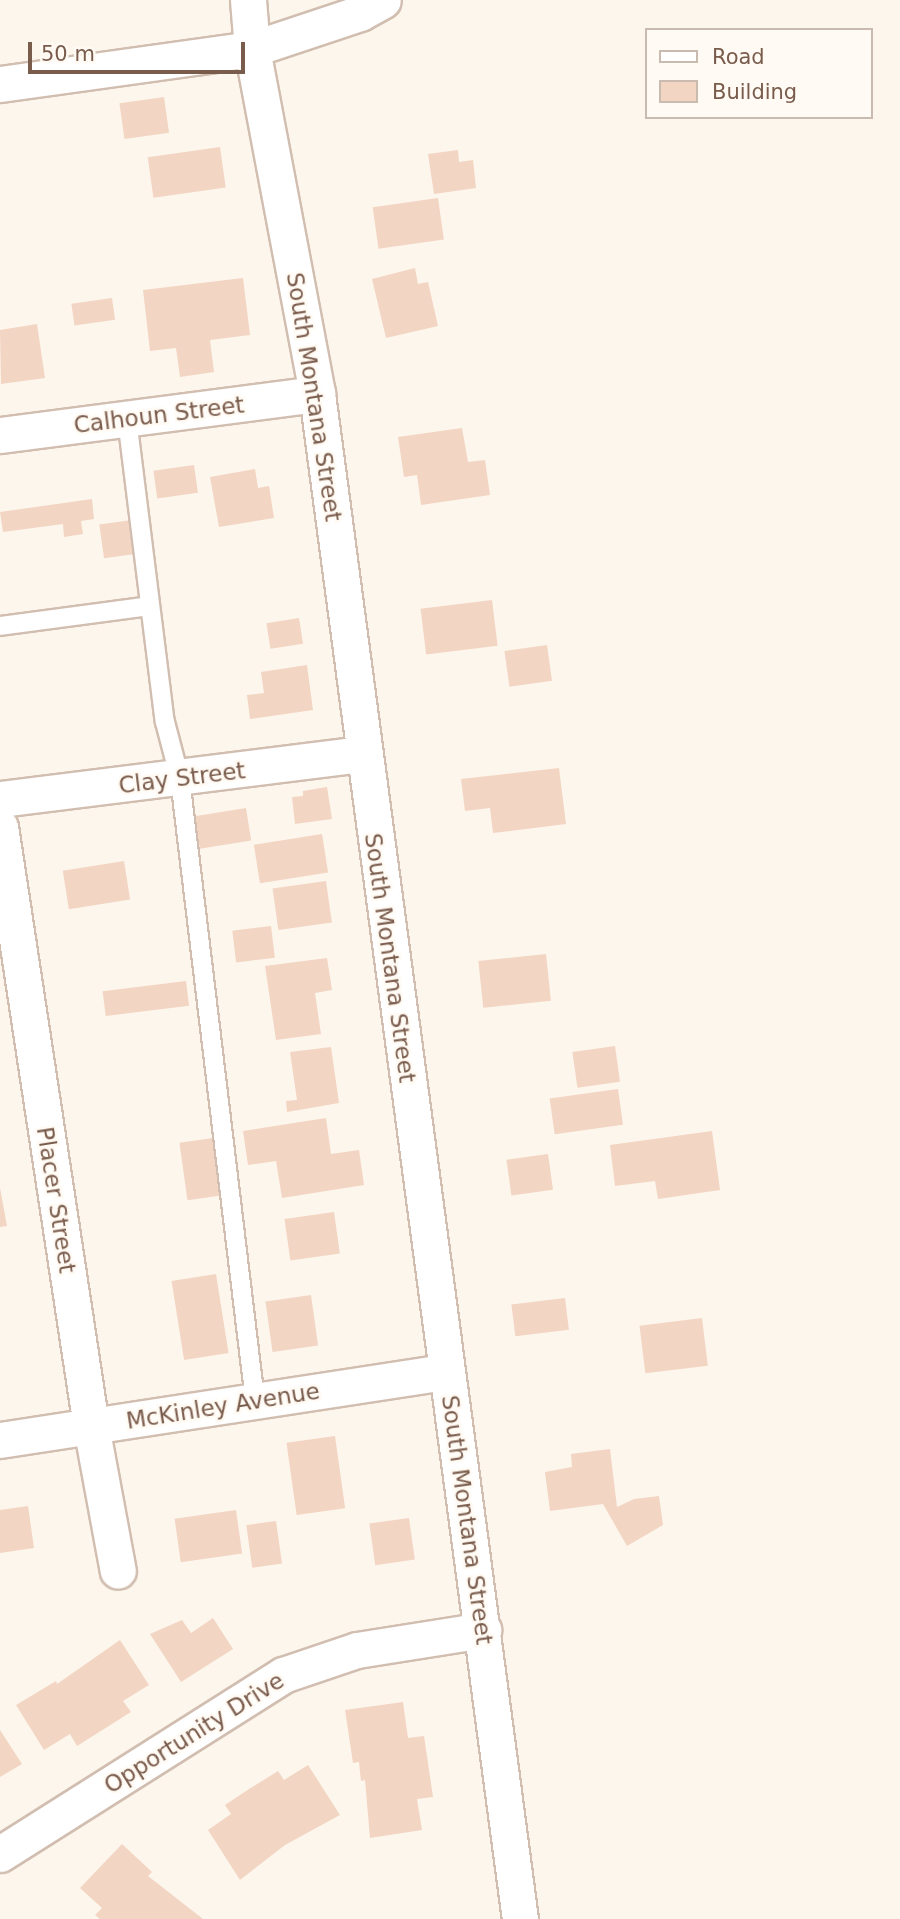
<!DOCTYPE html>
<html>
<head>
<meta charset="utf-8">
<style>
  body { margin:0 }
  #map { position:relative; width:900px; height:1919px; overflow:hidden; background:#fdf6ec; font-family:"DejaVu Sans",sans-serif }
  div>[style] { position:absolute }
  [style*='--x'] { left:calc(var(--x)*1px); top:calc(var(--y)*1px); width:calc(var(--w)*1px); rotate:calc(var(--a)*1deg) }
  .building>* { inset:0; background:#f3d5c3; transform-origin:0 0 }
  .roads { filter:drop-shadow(2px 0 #d1beb0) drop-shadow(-2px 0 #d1beb0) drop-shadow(0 2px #d1beb0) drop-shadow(0 -2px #d1beb0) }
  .service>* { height:18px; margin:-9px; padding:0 9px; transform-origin:9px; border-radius:9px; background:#fff }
  .minor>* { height:35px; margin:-17.5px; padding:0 17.5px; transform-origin:17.5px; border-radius:17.5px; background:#fff }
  span { translate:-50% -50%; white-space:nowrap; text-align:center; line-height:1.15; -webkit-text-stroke:5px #fffaf3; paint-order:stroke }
  .street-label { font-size:23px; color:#7a5c4d }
  .legend { position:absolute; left:645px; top:28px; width:228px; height:91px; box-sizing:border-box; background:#fffaf3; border:2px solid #cabbb1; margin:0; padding:9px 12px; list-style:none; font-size:21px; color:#7a5c4d }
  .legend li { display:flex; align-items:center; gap:14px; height:35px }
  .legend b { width:35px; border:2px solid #cabbb1 }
  .scale { position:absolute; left:28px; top:42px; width:217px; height:32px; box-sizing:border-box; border:4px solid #7a5c4d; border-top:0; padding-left:9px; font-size:21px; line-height:24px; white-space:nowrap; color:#7a5c4d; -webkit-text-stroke:5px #fffaf3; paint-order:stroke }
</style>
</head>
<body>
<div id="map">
  <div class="building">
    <div style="left:164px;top:97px;width:36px;height:45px;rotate:82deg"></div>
    <div style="left:220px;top:147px;width:41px;height:73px;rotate:82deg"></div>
    <div style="clip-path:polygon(458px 150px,459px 162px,473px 160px,476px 188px,434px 194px,428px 154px)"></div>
    <div style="left:438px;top:198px;width:42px;height:66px;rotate:82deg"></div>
    <div style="clip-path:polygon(415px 268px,418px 284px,428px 282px,438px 326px,386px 338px,372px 279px)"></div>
    <div style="clip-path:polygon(243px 278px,250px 335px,210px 340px,214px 372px,180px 377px,176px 348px,150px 351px,143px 290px)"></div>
    <div style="left:112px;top:298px;width:22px;height:41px;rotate:82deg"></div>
    <div style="clip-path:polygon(37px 324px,45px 378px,1px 384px,0 330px)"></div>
    <div style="clip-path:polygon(462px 428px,468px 462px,485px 460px,490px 495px,421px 505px,417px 475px,404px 477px,398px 437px)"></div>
    <div style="left:194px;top:465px;width:28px;height:41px;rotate:82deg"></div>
    <div style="clip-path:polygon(255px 469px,258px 488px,269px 486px,274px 518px,219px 527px,210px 477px)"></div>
    <div style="clip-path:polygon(92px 499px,94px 519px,81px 521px,83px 534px,64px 537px,63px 524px,3px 532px,0 512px)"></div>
    <div style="left:132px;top:520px;width:34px;height:33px;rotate:82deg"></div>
    <div style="left:492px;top:600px;width:46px;height:72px;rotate:83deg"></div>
    <div style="left:299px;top:618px;width:26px;height:33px;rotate:81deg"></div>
    <div style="left:547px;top:645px;width:36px;height:43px;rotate:82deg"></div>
    <div style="clip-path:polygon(307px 665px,313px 710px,250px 719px,247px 695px,264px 693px,261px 672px)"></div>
    <div style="clip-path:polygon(559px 768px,566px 824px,493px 833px,490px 808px,465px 811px,461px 779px)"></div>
    <div style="clip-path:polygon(327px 787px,332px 819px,295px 824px,292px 797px,303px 796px,303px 791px)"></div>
    <div style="left:246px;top:808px;width:33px;height:52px;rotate:81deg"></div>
    <div style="left:322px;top:834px;width:39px;height:69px;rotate:81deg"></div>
    <div style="left:124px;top:861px;width:39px;height:62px;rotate:81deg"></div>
    <div style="left:326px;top:881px;width:42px;height:54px;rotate:82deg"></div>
    <div style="left:271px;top:926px;width:32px;height:39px;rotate:83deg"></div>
    <div style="left:546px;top:954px;width:47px;height:68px;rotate:84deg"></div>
    <div style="clip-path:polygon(327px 958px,332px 990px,315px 993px,321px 1034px,276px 1040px,265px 966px)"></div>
    <div style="left:186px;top:981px;width:25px;height:84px;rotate:83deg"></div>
    <div style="left:615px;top:1046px;width:36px;height:43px;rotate:82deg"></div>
    <div style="clip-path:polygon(331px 1047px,339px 1103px,287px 1112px,286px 1101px,297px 1100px,290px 1052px)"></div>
    <div style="left:618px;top:1089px;width:36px;height:69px;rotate:82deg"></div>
    <div style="clip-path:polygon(326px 1118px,331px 1154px,359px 1150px,364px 1185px,282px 1198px,276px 1161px,248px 1165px,243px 1131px)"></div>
    <div style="clip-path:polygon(712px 1131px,720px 1190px,658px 1199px,655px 1181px,615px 1186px,610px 1145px)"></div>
    <div style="left:220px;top:1137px;width:58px;height:41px;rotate:82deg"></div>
    <div style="left:548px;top:1154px;width:36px;height:42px;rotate:82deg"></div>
    <div style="clip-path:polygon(0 1188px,7px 1226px,0 1227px)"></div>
    <div style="left:334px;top:1212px;width:42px;height:50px;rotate:82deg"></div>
    <div style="left:216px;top:1274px;width:80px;height:45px;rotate:81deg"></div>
    <div style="left:311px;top:1295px;width:51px;height:46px;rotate:82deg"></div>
    <div style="left:565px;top:1298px;width:32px;height:54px;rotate:83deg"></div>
    <div style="left:702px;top:1318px;width:48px;height:63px;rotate:83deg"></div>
    <div style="left:335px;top:1436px;width:73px;height:49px;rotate:82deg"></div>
    <div style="clip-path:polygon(610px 1449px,617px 1507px,634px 1499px,659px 1496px,663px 1525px,627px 1546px,603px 1504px,550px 1511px,545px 1472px,572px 1467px,571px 1454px)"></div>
    <div style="clip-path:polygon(28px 1506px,34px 1548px,0 1553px,0 1510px)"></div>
    <div style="left:236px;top:1510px;width:44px;height:62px;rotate:82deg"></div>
    <div style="left:409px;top:1518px;width:42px;height:40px;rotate:82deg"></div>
    <div style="left:276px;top:1521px;width:43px;height:30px;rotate:82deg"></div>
    <div style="clip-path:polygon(213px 1618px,233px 1649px,181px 1682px,150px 1634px,182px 1620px,191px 1633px)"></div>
    <div style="clip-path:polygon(120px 1640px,149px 1685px,123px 1701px,131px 1712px,77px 1746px,70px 1734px,44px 1750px,16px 1705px,56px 1681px,57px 1684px)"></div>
    <div style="clip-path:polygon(403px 1702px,408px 1738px,424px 1736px,433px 1797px,417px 1799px,422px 1830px,370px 1838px,365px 1780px,361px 1781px,359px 1762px,353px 1763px,345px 1710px)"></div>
    <div style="clip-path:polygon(0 1730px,22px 1764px,0 1777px)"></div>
    <div style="clip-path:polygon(308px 1765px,340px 1815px,285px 1845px,240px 1880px,208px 1830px,231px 1814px,225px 1805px,249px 1789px,278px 1771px,284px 1780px)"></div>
    <div style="clip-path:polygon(122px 1844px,152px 1872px,148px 1876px,203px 1919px,100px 1919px,95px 1915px,102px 1908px,80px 1888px)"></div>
  </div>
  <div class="roads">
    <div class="service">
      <div style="--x:127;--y:419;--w:305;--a:82.9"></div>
      <div style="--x:165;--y:722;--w:59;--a:75.3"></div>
      <div style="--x:180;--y:779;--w:627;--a:83.12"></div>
      <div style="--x:0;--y:626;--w:151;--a:-7.6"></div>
    </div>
    <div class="minor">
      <div style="--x:248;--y:0;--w:49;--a:85.3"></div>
      <div style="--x:252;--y:49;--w:351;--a:79.3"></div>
      <div style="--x:317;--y:394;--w:1538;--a:82.42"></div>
      <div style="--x:0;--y:84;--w:254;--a:-7.9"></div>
      <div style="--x:252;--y:49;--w:114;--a:-18.4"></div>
      <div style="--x:360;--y:13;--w:26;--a:-29"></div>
      <div style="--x:0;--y:435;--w:320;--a:-7.4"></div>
      <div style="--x:0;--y:799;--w:366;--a:-7.1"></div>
      <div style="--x:0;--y:827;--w:606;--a:81.36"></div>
      <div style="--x:91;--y:1426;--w:147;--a:79.5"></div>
      <div style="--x:0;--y:1440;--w:451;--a:-8.7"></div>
      <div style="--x:0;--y:1854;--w:335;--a:-32.3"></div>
      <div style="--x:283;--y:1675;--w:78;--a:-18.7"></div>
      <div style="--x:357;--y:1650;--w:128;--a:-9"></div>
    </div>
  </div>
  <div class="street-label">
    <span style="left:314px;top:397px;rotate:81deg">South Montana Street</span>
    <span style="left:159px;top:415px;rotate:-7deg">Calhoun Street</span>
    <span style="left:182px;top:778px;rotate:-7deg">Clay Street</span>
    <span style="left:390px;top:958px;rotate:82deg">South Montana Street</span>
    <span style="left:56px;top:1200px;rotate:81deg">Placer Street</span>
    <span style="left:223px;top:1406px;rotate:-9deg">McKinley Avenue</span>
    <span style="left:467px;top:1520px;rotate:82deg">South Montana Street</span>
    <span style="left:194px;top:1733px;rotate:-32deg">Opportunity Drive</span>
  </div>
  <ul class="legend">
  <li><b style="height:9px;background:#fff"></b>Road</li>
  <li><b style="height:19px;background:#f3d5c3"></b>Building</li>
  </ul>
  <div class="scale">50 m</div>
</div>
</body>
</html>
